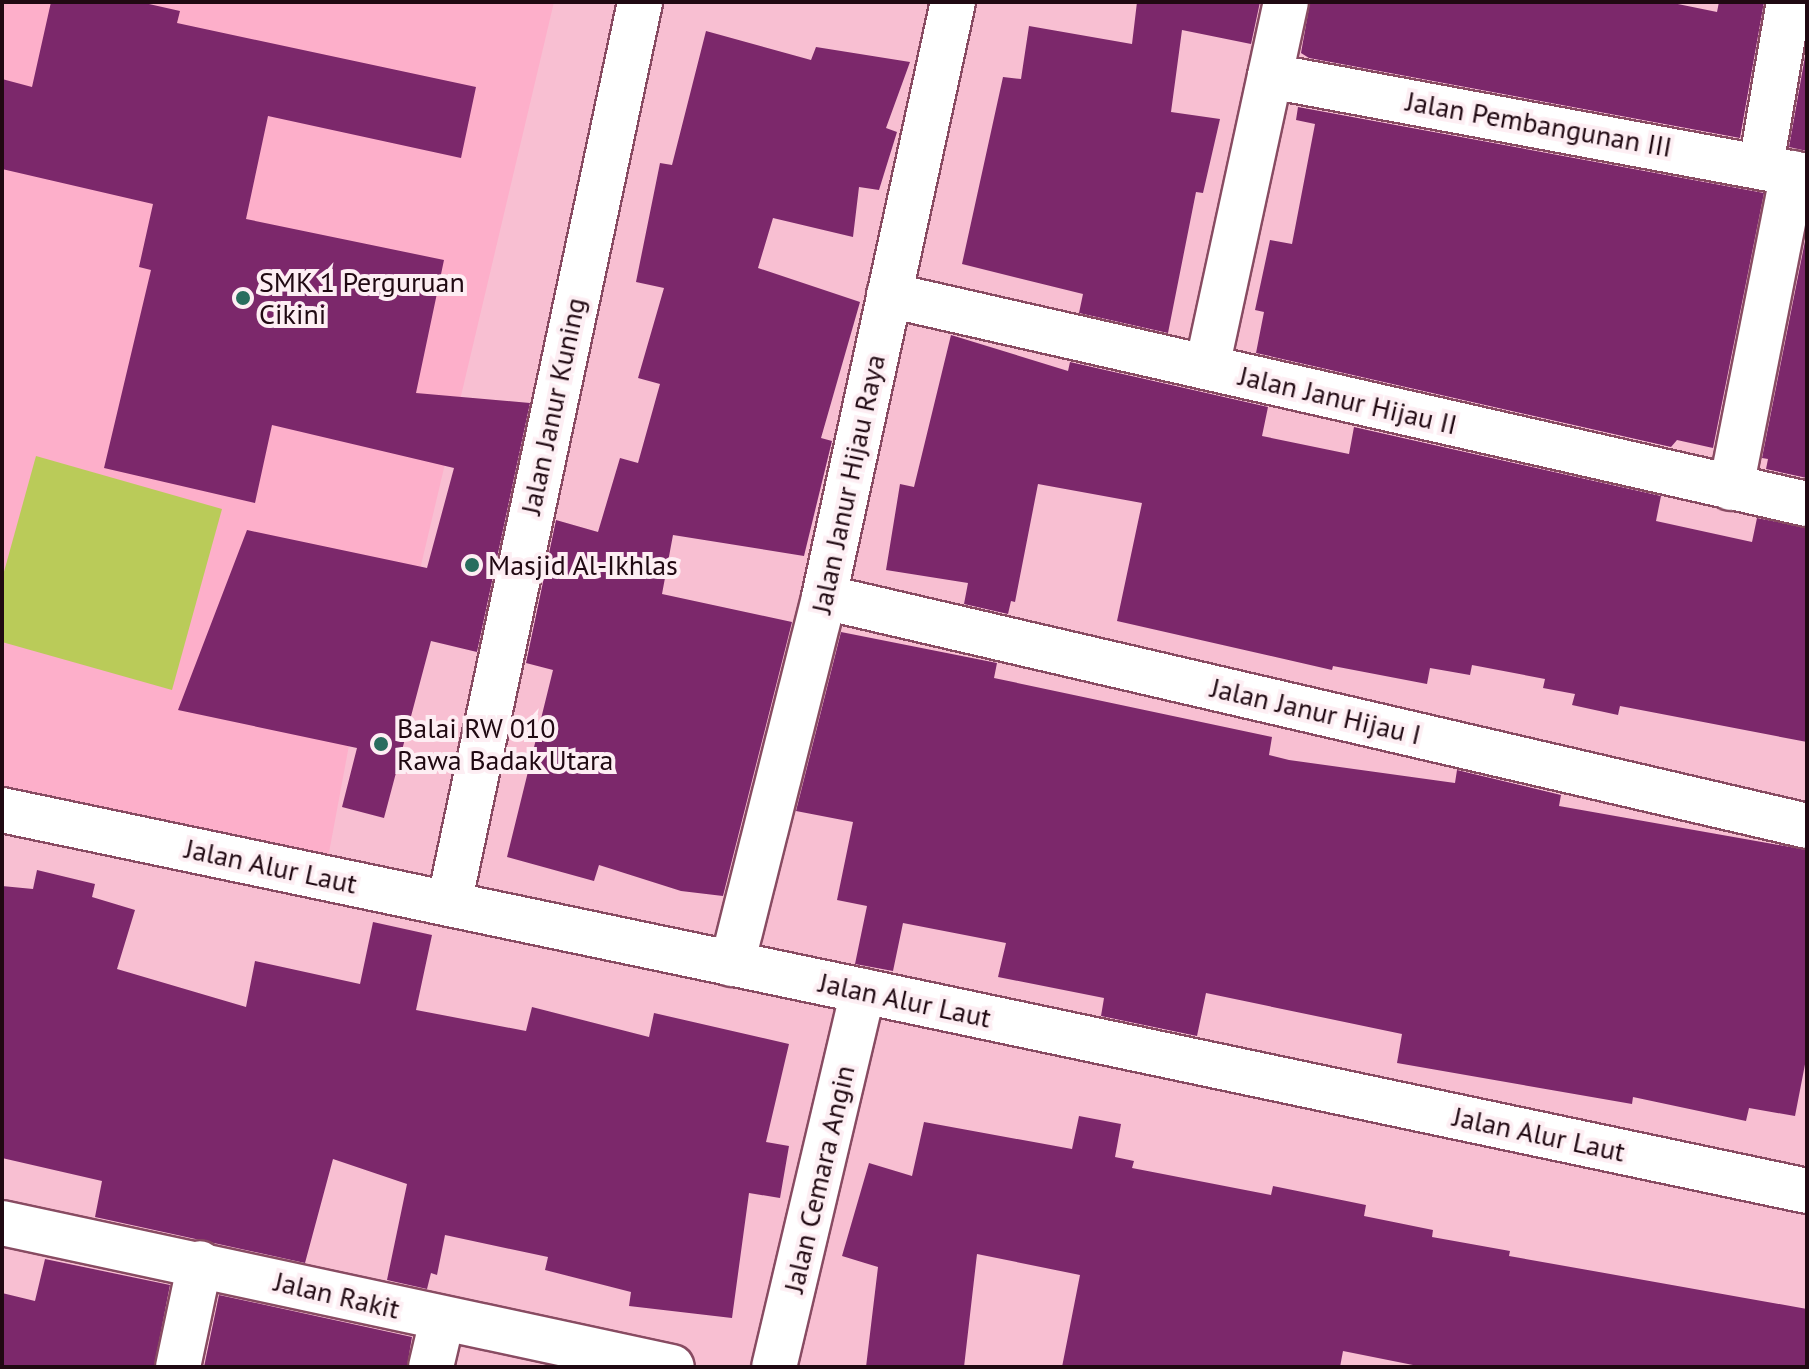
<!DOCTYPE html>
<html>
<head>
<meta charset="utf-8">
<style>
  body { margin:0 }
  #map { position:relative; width:1809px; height:1369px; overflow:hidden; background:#f8bfd2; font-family:"PT Sans",sans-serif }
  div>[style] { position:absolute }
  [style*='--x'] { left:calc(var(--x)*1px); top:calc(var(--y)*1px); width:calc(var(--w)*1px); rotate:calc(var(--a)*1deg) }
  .built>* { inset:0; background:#fdafca }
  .green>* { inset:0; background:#bacb59 }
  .building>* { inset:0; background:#7c286b }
  .roads { filter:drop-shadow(2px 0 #884b62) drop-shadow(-2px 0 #884b62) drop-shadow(0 2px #884b62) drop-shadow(0 -2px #884b62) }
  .street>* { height:44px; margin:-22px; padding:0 22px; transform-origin:22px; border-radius:22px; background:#fff }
  .secondary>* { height:44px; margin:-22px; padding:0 22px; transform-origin:22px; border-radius:22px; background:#fff }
  .dots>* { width:22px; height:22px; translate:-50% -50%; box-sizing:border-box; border:4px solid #fdeef3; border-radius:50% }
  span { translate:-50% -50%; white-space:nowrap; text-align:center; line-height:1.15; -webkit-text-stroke:8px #fdeef3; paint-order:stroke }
  .street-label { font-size:28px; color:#200912 }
  .poi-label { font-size:28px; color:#200912 }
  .left { translate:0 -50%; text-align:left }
  .frame { position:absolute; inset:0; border:4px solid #200912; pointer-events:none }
</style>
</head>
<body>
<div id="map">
  <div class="built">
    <div style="clip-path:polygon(2px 2px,554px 2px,414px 595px,377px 595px,328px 858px,2px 789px)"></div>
  </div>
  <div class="green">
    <div style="clip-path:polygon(36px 456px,222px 509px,172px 690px,2px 642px,2px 579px)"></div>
  </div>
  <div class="building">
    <div style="clip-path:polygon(51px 2px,140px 2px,180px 11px,177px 23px,476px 87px,461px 158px,268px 116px,246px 219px,444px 260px,416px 393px,530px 403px,477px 652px,431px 641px,384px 818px,342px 807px,357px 748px,178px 710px,247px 530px,427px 568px,454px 468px,272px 425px,255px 503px,104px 468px,151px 270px,139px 267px,153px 204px,2px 169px,2px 79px,32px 87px)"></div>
    <div style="clip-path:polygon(1137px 2px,1260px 2px,1251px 44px,1182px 30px,1171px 112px,1220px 119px,1203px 193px,1196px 192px,1168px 333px,1079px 313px,1083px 294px,962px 264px,1003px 77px,1021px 79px,1029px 26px,1132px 44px)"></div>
    <div style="clip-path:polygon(1310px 2px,1668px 2px,1717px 12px,1719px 2px,1764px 2px,1740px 138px,1309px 58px,1301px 53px)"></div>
    <div style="clip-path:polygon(706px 31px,811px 60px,816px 47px,910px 62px,886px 128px,897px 132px,879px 190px,859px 187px,853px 237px,773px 218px,758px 268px,860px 302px,821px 438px,832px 441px,804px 556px,673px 535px,662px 594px,792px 622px,723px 896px,681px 891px,599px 865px,594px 881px,507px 857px,553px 670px,526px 663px,556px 520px,598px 532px,620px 458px,638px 463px,660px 384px,638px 378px,664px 288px,636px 282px,660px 163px,672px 165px)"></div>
    <div style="clip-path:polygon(1807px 45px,1807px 151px,1789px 147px)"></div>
    <div style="clip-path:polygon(1298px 107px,1764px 193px,1713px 448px,1677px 440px,1671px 447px,1256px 353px,1264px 312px,1255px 310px,1270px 240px,1292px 244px,1315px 124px,1296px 120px)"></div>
    <div style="clip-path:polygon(1807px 231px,1807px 478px,1766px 469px,1768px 459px,1762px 458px)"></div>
    <div style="clip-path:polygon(951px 335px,1068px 371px,1070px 362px,1268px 407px,1262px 436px,1349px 454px,1354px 427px,1661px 496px,1656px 521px,1752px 542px,1757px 518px,1807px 528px,1807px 742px,1620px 706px,1618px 715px,1572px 705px,1575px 694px,1543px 688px,1545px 679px,1472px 665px,1470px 675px,1430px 668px,1427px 684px,1333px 666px,1332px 670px,1117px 621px,1142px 503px,1038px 484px,1015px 602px,1011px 601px,1008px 614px,964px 604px,968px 583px,886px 570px,900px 484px,914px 487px)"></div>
    <div style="clip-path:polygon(841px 632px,997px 663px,994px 678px,1272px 737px,1269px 755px,1289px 760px,1455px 783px,1457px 770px,1561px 795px,1559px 806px,1807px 850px,1807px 1054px,1795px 1116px,1749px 1108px,1746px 1121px,1633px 1097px,1632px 1104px,1397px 1063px,1402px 1034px,1206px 993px,1197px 1036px,1101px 1016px,1104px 998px,998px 977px,1006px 943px,903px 923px,893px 971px,855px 964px,867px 906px,837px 900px,853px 822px,796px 811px)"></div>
    <div style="clip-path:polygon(37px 870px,95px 884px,92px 897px,135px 910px,117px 969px,246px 1007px,255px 961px,360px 984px,373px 922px,432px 935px,416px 1010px,526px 1031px,532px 1007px,649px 1037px,654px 1013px,789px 1044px,766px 1142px,789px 1146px,780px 1198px,749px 1193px,732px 1318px,629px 1306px,631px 1292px,545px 1270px,548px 1257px,445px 1235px,437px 1275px,431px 1273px,427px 1289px,387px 1280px,407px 1184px,333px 1159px,305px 1263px,95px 1217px,102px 1181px,2px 1158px,2px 886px,33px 889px)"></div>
    <div style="clip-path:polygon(1079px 1116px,1121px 1124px,1115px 1157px,1134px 1161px,1132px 1168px,1271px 1195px,1273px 1186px,1366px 1205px,1364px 1216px,1433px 1230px,1432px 1237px,1510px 1251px,1509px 1256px,1807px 1309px,1807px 1367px,1423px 1367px,1343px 1351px,1340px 1367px,1062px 1367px,1080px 1275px,977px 1254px,964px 1367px,866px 1367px,878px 1267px,842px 1256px,869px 1163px,912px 1176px,924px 1122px,1072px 1149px)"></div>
    <div style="clip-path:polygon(45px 1259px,170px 1285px,154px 1367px,2px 1367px,2px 1293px,35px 1301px)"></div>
    <div style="clip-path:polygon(219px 1295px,412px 1337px,407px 1367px,204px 1367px)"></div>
  </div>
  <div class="roads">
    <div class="street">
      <div style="--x:1270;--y:76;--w:546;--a:10.55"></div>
      <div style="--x:1761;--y:165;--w:165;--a:-80.3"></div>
      <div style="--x:889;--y:295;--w:941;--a:12.83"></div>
      <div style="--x:1207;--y:367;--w:373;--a:-77.8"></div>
      <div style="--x:1731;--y:488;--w:321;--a:-78.9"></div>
      <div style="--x:824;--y:597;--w:1009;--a:13.11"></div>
      <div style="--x:449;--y:904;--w:922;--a:-78.04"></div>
      <div style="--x:732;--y:964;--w:378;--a:-75.9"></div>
      <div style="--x:824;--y:597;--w:609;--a:-77.77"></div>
      <div style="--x:863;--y:991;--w:965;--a:11.96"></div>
      <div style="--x:2;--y:1223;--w:685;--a:12.13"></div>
      <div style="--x:178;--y:1367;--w:106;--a:-78.1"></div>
      <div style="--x:431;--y:1367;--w:48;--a:-76.8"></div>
    </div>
    <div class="secondary">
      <div style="--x:2;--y:810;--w:880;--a:11.87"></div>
      <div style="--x:863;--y:991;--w:386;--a:103.3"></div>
    </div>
  </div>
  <div class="dots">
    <div style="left:243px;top:298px;background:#296d5e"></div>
    <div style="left:472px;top:565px;background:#296d5e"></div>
    <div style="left:381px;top:744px;background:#296d5e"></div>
  </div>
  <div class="street-label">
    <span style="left:1539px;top:124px;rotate:10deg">Jalan Pembangunan III</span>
    <span style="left:1348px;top:400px;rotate:13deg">Jalan Janur Hijau II</span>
    <span style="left:553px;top:406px;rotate:-78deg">Jalan Janur Kuning</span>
    <span style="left:848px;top:484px;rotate:-78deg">Jalan Janur Hijau Raya</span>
    <span style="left:1316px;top:711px;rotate:13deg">Jalan Janur Hijau I</span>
    <span style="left:271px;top:866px;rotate:12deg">Jalan Alur Laut</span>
    <span style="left:905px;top:1000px;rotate:12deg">Jalan Alur Laut</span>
    <span style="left:1539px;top:1134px;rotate:12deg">Jalan Alur Laut</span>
    <span style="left:819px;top:1179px;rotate:-77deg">Jalan Cemara Angin</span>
    <span style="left:337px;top:1295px;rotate:13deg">Jalan Rakit</span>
  </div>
  <div class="poi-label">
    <span class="left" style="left:259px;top:298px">SMK 1 Perguruan<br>Cikini</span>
    <span class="left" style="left:488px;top:565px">Masjid Al-Ikhlas</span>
    <span class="left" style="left:397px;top:744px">Balai RW 010<br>Rawa Badak Utara</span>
  </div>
  <div class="frame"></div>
</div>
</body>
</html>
